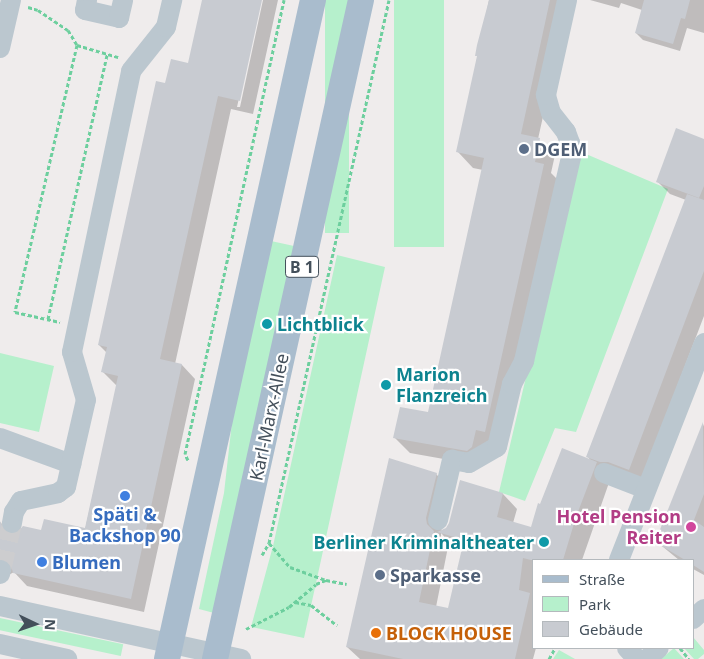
<!DOCTYPE html>
<html>
<head>
<meta charset="utf-8">
<style>
  body { margin:0 }
  #map { position:relative; width:704px; height:659px; overflow:hidden; background:#efecec; font-family:"Noto Sans",sans-serif }
  div>[style] { position:absolute }
  [style*='--x'] { left:calc(var(--x)*1px); top:calc(var(--y)*1px); width:calc(var(--w)*1px); rotate:calc(var(--a)*1deg) }
  .green>* { inset:0; background:#b6f0cc; transform-origin:0 0 }
  .shadow>* { inset:0; background:#0003 }
  .building>* { inset:0; background:#c8cbd1 }
  .minor-tunnel>* { height:20px; margin-top:-10px; transform-origin:0; background:repeating-linear-gradient(90deg,#cdcdcf 0 20px,transparent 0 30px) }
  .path>* { height:3px; margin-top:-1.5px; transform-origin:0; background:repeating-linear-gradient(90deg,#6dcf9e 0 4px,transparent 0 6.5px) }
  .minor>* { height:20px; margin:-10px; padding:0 10px; transform-origin:10px; border-radius:10px; background:#bbc7cf }
  .major>* { height:26px; margin:-13px; padding:0 13px; transform-origin:13px; border-radius:13px; background:#a9bccd }
  .dots>* { width:14px; height:14px; translate:-50% -50%; box-sizing:border-box; border:2px solid #fff; border-radius:50% }
  span { translate:-50% -50%; white-space:nowrap; text-align:center; line-height:1.15; -webkit-text-stroke:4.5px #fff; paint-order:stroke }
  .shield-label span { padding:1px 4px; background:#fff; border:1px solid; border-radius:4px; -webkit-text-stroke-width:0 }
  .shield-label { font-size:16px; color:#434f5a; font-weight:700 }
  .service-label { font-size:18px; color:#4e5e75; font-weight:700 }
  .left { translate:0 -50%; text-align:left }
  .culture-label { font-size:18px; color:#0d838f; font-weight:700 }
  .right { translate:-100% -50%; text-align:right }
  .street-label { font-size:18px; color:#434f5a }
  .shop-label { font-size:18px; color:#366cbe; font-weight:700 }
  .hotel-label { font-size:18px; color:#b23c85; font-weight:700 }
  .food-label { font-size:18px; color:#c56008; font-weight:700 }
  .legend { position:absolute; left:532px; top:559px; width:162px; height:90px; box-sizing:border-box; background:#fff; border:1px solid #b4b9bd; margin:0; padding:6px 9px; list-style:none; font-size:15px; color:#434f5a }
  .legend li { display:flex; align-items:center; gap:10px; height:25px }
  .legend b { width:25px; border:1px solid #b4b9bd }
  .north { position:absolute; left:10px; top:599px; width:50px; height:50px; -webkit-text-stroke:4px #fff; paint-order:stroke; rotate:93deg; font-size:14px; font-weight:700; line-height:20px; text-align:center; color:#434f5a }
  .north::after { content:''; display:block; margin:auto; width:18px; height:22px; background:#434f5a; clip-path:polygon(50% 0,100% 100%,50% 72%,0 100%) }
</style>
</head>
<body>
<div id="map">
  <div class="green">
    <div style="left:325px;top:0;width:24px;height:233px"></div>
    <div style="left:394px;top:0;width:50px;height:247px"></div>
    <div style="clip-path:polygon(579px 151px,668px 189px,576px 432px,555px 428px,525px 501px,499px 492px)"></div>
    <div style="clip-path:polygon(271px 241px,294px 246px,214px 613px,199px 609px,224px 493px,232px 422px)"></div>
    <div style="clip-path:polygon(337px 255px,385px 267px,304px 638px,251px 627px,273px 546px)"></div>
    <div style="clip-path:polygon(0 353px,54px 366px,39px 432px,0 423px)"></div>
    <div style="left:0;top:618px;width:126px;height:12px;rotate:12deg"></div>
    <div style="clip-path:polygon(693px 637px,704px 650px,704px 654px,698px 659px,694px 659px,684px 648px,693px 648px)"></div>
    <div style="clip-path:polygon(674px 648px,684px 659px,661px 659px)"></div>
    <div style="clip-path:polygon(559px 650px,575px 659px,553px 659px)"></div>
  </div>
  <div class="shadow">
    <div style="clip-path:polygon(203px 0,261px 0,237px 107px,240px 107px,263px 0,278px 0,253px 114px,231px 109px,175px 364px,182px 365px,195px 379px,144px 612px,27px 586px,14px 572px,0 580px,0 522px,14px 536px,42px 531px,85px 530px,117px 386px,103px 372px,107px 353px,99px 345px,166px 85px,189px 64px)"></div>
    <div style="clip-path:polygon(489px 0,569px 0,538px 139px,555px 155px,551px 173px,559px 181px,501px 447px,483px 466px,410px 453px,395px 438px,429px 414px,483px 170px,473px 168px,458px 152px)"></div>
    <div style="clip-path:polygon(590px 0,704px 0,704px 33px,687px 28px,680px 51px,643px 40px,636px 33px,642px 10px,621px 3px,619px 8px)"></div>
    <div style="clip-path:polygon(evenodd,704px 140px,704px 316px,641px 481px,611px 477px,582px 560px,533px 560px,533px 648px,536px 648px,533px 659px,360px 659px,347px 647px,436px 474px,451px 489px,441px 532px,447px 529px,451px 524px,460px 482px,503px 494px,517px 509px,513px 523px,532px 528px,541px 505px,591px 461px,588px 457px,686px 200px,670px 194px,657px 181px,704px 140px,441px 533px,453px 546px,463px 549px,449px 610px,436px 607px,448px 547px,441px 540px,441px 533px)"></div>
    <div style="clip-path:polygon(704px 424px,704px 575px,693px 569px,693px 560px,679px 560px,657px 542px)"></div>
  </div>
  <div class="building">
    <div style="clip-path:polygon(202px 0,262px 0,240px 101px,218px 96px,160px 359px,182px 364px,131px 599px,13px 573px,10px 562px,0 558px,0 521px,4px 532px,10px 535px,16px 534px,23px 526px,41px 530px,44px 519px,85px 528px,118px 376px,101px 372px,107px 347px,98px 345px,156px 81px,165px 83px,171px 59px,188px 63px)"></div>
    <div style="clip-path:polygon(489px 0,550px 0,521px 134px,540px 138px,535px 162px,544px 164px,485px 432px,476px 430px,472px 447px,467px 451px,393px 438px,400px 407px,428px 412px,484px 158px,456px 152px,477px 56px,475px 56px,477px 45px)"></div>
    <div style="clip-path:polygon(644px 0,690px 0,685px 19px,681px 18px,673px 44px,635px 33px)"></div>
    <div style="clip-path:polygon(676px 128px,704px 139px,704px 186px,699px 198px,656px 182px)"></div>
    <div style="clip-path:polygon(687px 194px,704px 200px,704px 271px,629px 470px,608px 462px,600px 462px,586px 457px)"></div>
    <div style="clip-path:polygon(703px 422px,704px 494px,694px 520px,704px 527px,704px 572px,693px 565px,693px 560px,685px 560px,655px 542px)"></div>
    <div style="clip-path:polygon(562px 448px,597px 462px,576px 517px,563px 560px,531px 560px,523px 558px,519px 590px,530px 593px,515px 659px,403px 659px,346px 647px,389px 458px,437px 473px,426px 518px,427px 524px,434px 531px,419px 602px,448px 608px,464px 540px,437px 532px,446px 528px,449px 523px,460px 480px,503px 493px,497px 517px,531px 527px,538px 503px,540px 504px)"></div>
  </div>
  <div class="minor-tunnel">
    <div style="--x:1;--y:570;--w:48;--a:-76.8"></div>
  </div>
  <div class="path">
    <div style="--x:28;--y:7;--w:10;--a:17"></div>
    <div style="--x:38;--y:10;--w:36;--a:34"></div>
    <div style="--x:68;--y:30;--w:17;--a:59"></div>
    <div style="--x:77;--y:45;--w:274;--a:103.1"></div>
    <div style="--x:15;--y:312;--w:46;--a:12.5"></div>
    <div style="--x:77;--y:45;--w:43;--a:16.3"></div>
    <div style="--x:48;--y:319;--w:271;--a:-77.4"></div>
    <div style="--x:188;--y:460;--w:7;--a:-117"></div>
    <div style="--x:185;--y:454;--w:465;--a:-77.7"></div>
    <div style="--x:269;--y:543;--w:32;--a:49"></div>
    <div style="--x:290;--y:567;--w:37;--a:20"></div>
    <div style="--x:262;--y:555;--w:14;--a:-60"></div>
    <div style="--x:269;--y:543;--w:556;--a:-77.54"></div>
    <div style="--x:295;--y:602;--w:16;--a:11"></div>
    <div style="--x:311;--y:605;--w:33;--a:38"></div>
    <div style="--x:246;--y:629;--w:48;--a:-27.1"></div>
    <div style="--x:289;--y:607;--w:35;--a:-40"></div>
    <div style="--x:316;--y:584;--w:11;--a:-22"></div>
    <div style="--x:326;--y:580;--w:21;--a:11"></div>
    <div style="--x:680;--y:648;--w:14;--a:51"></div>
    <div style="--x:549;--y:659;--w:13;--a:-61"></div>
  </div>
  <div class="minor">
    <div style="--x:87;--y:0;--w:10;--a:101"></div>
    <div style="--x:85;--y:10;--w:35;--a:13"></div>
    <div style="--x:119;--y:18;--w:18;--a:-77"></div>
    <div style="--x:0;--y:48;--w:49;--a:-77.1"></div>
    <div style="--x:0;--y:438;--w:76;--a:20.1"></div>
    <div style="--x:604;--y:473;--w:45;--a:20.9"></div>
    <div style="--x:438;--y:520;--w:62;--a:-76.9"></div>
    <div style="--x:452;--y:460;--w:17;--a:10"></div>
    <div style="--x:469;--y:463;--w:32;--a:-30"></div>
    <div style="--x:497;--y:447;--w:65;--a:-76.6"></div>
    <div style="--x:512;--y:384;--w:26;--a:-62"></div>
    <div style="--x:524;--y:361;--w:209;--a:-77"></div>
    <div style="--x:571;--y:157;--w:14;--a:-94"></div>
    <div style="--x:570;--y:143;--w:12;--a:-110"></div>
    <div style="--x:566;--y:132;--w:24;--a:-128"></div>
    <div style="--x:551;--y:113;--w:19;--a:-106"></div>
    <div style="--x:546;--y:95;--w:97;--a:-77.5"></div>
    <div style="--x:12;--y:523;--w:11;--a:-80"></div>
    <div style="--x:14;--y:512;--w:13;--a:-58"></div>
    <div style="--x:21;--y:501;--w:38;--a:-12"></div>
    <div style="--x:58;--y:493;--w:10;--a:-37"></div>
    <div style="--x:66;--y:487;--w:89;--a:-77.1"></div>
    <div style="--x:86;--y:400;--w:50;--a:-106.3"></div>
    <div style="--x:72;--y:352;--w:287;--a:-78.1"></div>
    <div style="--x:131;--y:71;--w:56;--a:-51.5"></div>
    <div style="--x:166;--y:27;--w:28;--a:-77"></div>
    <div style="--x:619;--y:560;--w:233;--a:-68.6"></div>
    <div style="--x:0;--y:574;--w:4;--a:-76"></div>
    <div style="--x:0;--y:606;--w:247;--a:12.4"></div>
    <div style="--x:693;--y:619;--w:15;--a:-42"></div>
    <div style="--x:0;--y:644;--w:69;--a:12.6"></div>
    <div style="--x:627;--y:648;--w:15;--a:48"></div>
    <div style="--x:647;--y:659;--w:16;--a:-43"></div>
  </div>
  <div class="major">
    <div style="--x:167;--y:659;--w:675;--a:-77.51"></div>
    <div style="--x:215;--y:659;--w:675;--a:-77.51"></div>
  </div>
  <div class="dots">
    <div style="left:524px;top:149px;background:#5c6f8a"></div>
    <div style="left:267px;top:324px;background:#0f9aa8"></div>
    <div style="left:386px;top:385px;background:#0f9aa8"></div>
    <div style="left:125px;top:496px;background:#3f7fe0"></div>
    <div style="left:691px;top:527px;background:#d1479c"></div>
    <div style="left:544px;top:542px;background:#0f9aa8"></div>
    <div style="left:42px;top:562px;background:#3f7fe0"></div>
    <div style="left:380px;top:575px;background:#5c6f8a"></div>
    <div style="left:376px;top:633px;background:#e8710a"></div>
  </div>
  <div class="shield-label">
    <span style="left:302px;top:267px">B 1</span>
  </div>
  <div class="service-label">
    <span class="left" style="left:534px;top:149px">DGEM</span>
    <span class="left" style="left:390px;top:575px">Sparkasse</span>
  </div>
  <div class="culture-label">
    <span class="left" style="left:277px;top:324px">Lichtblick</span>
    <span class="left" style="left:396px;top:385px">Marion<br>Flanzreich</span>
    <span class="right" style="left:534px;top:542px">Berliner Kriminaltheater</span>
  </div>
  <div class="street-label">
    <span style="left:269px;top:417px;rotate:-78deg">Karl-Marx-Allee</span>
  </div>
  <div class="shop-label">
    <span style="left:125px;top:525px">Späti &amp;<br>Backshop 90</span>
    <span class="left" style="left:52px;top:562px">Blumen</span>
  </div>
  <div class="hotel-label">
    <span class="right" style="left:681px;top:527px">Hotel Pension<br>Reiter</span>
  </div>
  <div class="food-label">
    <span class="left" style="left:386px;top:633px">BLOCK HOUSE</span>
  </div>
  <ul class="legend">
  <li><b style="height:6px;background:#a9bccd"></b>Straße</li>
  <li><b style="height:14px;background:#b6f0cc"></b>Park</li>
  <li><b style="height:14px;background:#c8cbd1"></b>Gebäude</li>
  </ul>
  <div class="north">N</div>
</div>
</body>
</html>
